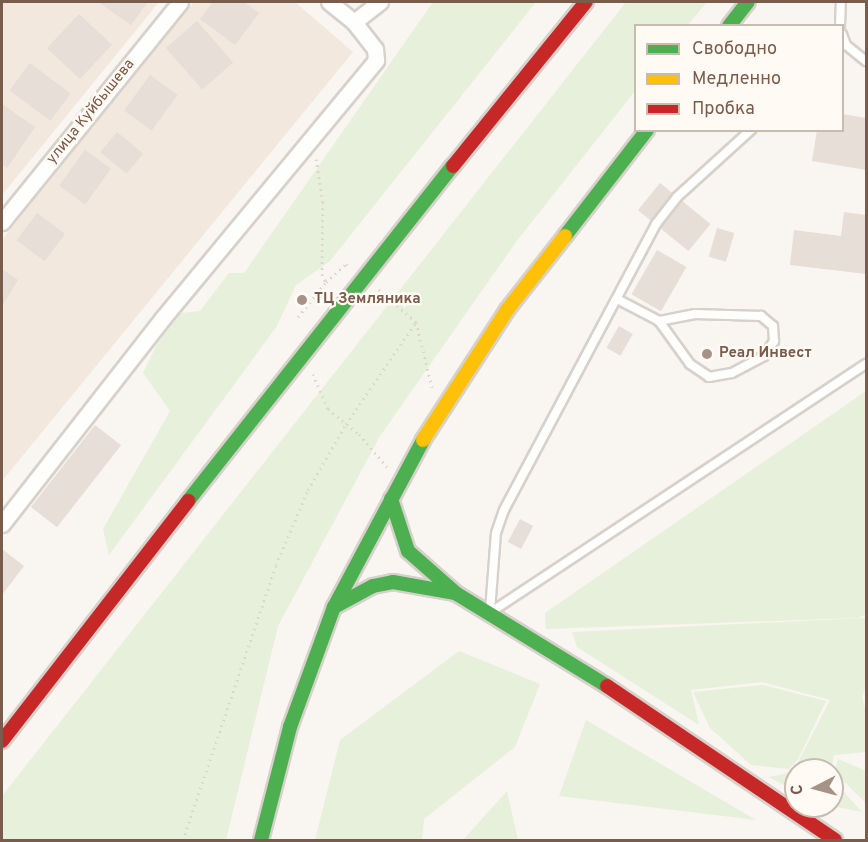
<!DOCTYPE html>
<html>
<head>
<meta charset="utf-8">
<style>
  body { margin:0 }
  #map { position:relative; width:868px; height:842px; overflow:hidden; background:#f9f5f0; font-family:Overpass,sans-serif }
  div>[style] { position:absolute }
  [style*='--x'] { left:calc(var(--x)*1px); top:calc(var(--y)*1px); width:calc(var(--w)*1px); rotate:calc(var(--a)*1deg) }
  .residential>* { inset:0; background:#f2e8de }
  .green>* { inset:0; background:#e7f0db }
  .building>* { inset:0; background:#e6ded7; transform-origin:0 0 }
  .path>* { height:3px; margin-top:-1.5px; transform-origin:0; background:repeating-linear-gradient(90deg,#dcd5d0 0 1.5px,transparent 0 6px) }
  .roads { filter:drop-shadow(2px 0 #d7d1cb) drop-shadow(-2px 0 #d7d1cb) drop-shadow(0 2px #d7d1cb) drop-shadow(0 -2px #d7d1cb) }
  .lane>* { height:8px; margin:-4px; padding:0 4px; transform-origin:4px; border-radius:4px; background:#fefefd }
  .street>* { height:15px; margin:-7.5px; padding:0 7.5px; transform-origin:7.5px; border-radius:7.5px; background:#fefefd }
  .fast>* { height:14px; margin:-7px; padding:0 7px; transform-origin:7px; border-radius:7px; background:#4caf50 }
  .slow>* { height:14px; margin:-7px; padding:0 7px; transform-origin:7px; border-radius:7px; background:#ffc107 }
  .jam>* { height:14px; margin:-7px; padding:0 7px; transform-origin:7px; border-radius:7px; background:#c62828 }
  .dots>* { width:16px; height:16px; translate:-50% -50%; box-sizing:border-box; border:3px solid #fffaf3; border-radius:50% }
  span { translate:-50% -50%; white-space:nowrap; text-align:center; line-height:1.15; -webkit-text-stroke:4.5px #fffaf3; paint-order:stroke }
  .street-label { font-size:15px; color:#7a5c4d }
  .poi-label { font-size:15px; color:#7a5c4d; font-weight:700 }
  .left { translate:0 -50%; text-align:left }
  .frame { position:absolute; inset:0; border:3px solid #7a5c4d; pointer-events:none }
  .legend { position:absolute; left:634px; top:24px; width:210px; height:108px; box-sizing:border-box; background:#fffaf3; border:2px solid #cabbb1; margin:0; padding:8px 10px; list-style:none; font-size:18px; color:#7a5c4d }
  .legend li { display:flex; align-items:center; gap:12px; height:30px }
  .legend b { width:30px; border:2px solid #cabbb1 }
  .north { position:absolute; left:784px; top:758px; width:60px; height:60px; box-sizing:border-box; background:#fffaf3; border:2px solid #cabbb1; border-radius:50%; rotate:264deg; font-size:16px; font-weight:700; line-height:24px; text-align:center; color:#7a5c4d }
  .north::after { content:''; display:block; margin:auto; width:21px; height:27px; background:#a69286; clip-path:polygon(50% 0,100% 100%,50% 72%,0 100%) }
</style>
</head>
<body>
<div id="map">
  <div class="residential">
    <div style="clip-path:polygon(2px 2px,159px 2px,2px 195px)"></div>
    <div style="clip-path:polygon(194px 2px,295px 2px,353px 52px,2px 481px,2px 240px)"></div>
  </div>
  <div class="green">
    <div style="clip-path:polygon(433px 2px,536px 2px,330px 261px,296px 285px,277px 326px,109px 555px,103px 529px,170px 411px,143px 373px,157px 344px,181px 313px,200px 311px,229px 273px,244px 273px)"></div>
    <div style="clip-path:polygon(626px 2px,707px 2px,688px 25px,636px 26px,635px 91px,516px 242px,380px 436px,278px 626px,226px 840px,2px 840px,2px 796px)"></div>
    <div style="clip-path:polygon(866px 391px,866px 614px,859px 618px,546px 629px,545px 613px)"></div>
    <div style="clip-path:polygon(866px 618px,866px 686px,862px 697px,866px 711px,866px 752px,834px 755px,831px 770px,796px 770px,796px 792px,769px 777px,793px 772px,830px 700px,762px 682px,691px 690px,699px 725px,577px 647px,572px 632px)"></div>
    <div style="clip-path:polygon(459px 651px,540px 684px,515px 747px,424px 819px,422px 840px,315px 840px,340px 740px)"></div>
    <div style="clip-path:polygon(763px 685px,826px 701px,798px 759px,789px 769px,751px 765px,710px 728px,693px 692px)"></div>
    <div style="clip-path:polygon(586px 720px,756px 820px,559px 796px)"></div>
    <div style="clip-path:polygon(838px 759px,866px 771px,866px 803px,834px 772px)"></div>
    <div style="clip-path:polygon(832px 779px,862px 812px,832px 806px)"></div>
    <div style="clip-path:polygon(507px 791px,518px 840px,463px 840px)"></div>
  </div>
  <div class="building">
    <div style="clip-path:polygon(98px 2px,148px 2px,131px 25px)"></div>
    <div style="clip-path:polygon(213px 2px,244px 2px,259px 13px,235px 45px,200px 19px)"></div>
    <div style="left:79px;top:14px;width:45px;height:47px;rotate:43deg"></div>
    <div style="left:197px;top:21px;width:55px;height:41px;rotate:49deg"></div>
    <div style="left:30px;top:63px;width:51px;height:34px;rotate:37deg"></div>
    <div style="left:150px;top:75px;width:34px;height:44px;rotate:36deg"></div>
    <div style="clip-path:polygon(2px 104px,35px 127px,7px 168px,2px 164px)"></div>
    <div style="clip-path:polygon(842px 114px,866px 118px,866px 170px,812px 161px,817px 130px,842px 130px)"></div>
    <div style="left:117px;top:132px;width:34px;height:26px;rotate:40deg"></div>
    <div style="left:85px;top:150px;width:32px;height:44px;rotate:36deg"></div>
    <div style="left:660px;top:183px;width:65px;height:35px;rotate:39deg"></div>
    <div style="clip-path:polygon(844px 212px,866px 215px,866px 274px,790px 265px,794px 230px,841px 236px)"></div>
    <div style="left:37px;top:213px;width:35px;height:34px;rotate:37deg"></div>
    <div style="left:717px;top:228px;width:18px;height:30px;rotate:16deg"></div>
    <div style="left:657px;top:250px;width:34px;height:51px;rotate:30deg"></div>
    <div style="clip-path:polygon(2px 269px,18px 280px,2px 306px)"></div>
    <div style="left:619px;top:326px;width:16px;height:25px;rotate:30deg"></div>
    <div style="left:95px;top:425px;width:33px;height:104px;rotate:38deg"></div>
    <div style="left:520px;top:519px;width:15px;height:26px;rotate:28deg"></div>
    <div style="clip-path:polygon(2px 549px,24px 566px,2px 595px)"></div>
  </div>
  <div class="path">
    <div style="--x:316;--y:159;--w:44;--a:80.8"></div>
    <div style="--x:323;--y:202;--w:72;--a:90.8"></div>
    <div style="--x:322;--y:274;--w:9;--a:63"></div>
    <div style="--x:298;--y:317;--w:45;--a:-51.3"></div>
    <div style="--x:326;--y:282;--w:27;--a:-42"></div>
    <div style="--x:346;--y:264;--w:4;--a:34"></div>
    <div style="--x:416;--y:322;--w:67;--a:76.2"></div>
    <div style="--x:313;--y:374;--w:38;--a:67"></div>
    <div style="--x:328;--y:409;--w:40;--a:39"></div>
    <div style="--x:359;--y:434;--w:43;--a:49.7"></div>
    <div style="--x:183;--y:840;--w:290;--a:-71.3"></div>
    <div style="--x:276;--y:565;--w:82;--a:-66.9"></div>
    <div style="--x:308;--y:490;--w:76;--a:-60.1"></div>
    <div style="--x:346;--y:424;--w:124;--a:-55.5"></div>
    <div style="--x:416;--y:322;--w:50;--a:-139"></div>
  </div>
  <div class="roads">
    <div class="lane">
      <div style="--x:840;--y:26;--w:24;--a:-88"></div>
      <div style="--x:842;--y:34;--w:12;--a:70"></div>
      <div style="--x:846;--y:45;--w:26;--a:39"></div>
      <div style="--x:617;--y:299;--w:47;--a:27.6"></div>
      <div style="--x:659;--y:321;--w:53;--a:54.2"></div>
      <div style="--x:690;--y:364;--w:23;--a:34"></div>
      <div style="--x:709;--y:377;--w:23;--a:-10"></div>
      <div style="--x:732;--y:373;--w:36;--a:-28"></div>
      <div style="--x:764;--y:356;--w:18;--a:-56"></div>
      <div style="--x:774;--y:341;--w:15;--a:-94"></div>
      <div style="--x:773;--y:326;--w:16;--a:-140"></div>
      <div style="--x:761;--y:316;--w:66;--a:-178.3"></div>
      <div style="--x:695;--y:314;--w:37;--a:169"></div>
      <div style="--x:490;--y:611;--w:78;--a:-85.6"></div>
      <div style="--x:496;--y:533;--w:24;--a:-71"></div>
      <div style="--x:504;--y:510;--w:324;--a:-62"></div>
      <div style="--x:656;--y:224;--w:34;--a:-52"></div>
      <div style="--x:677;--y:197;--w:100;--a:-42.2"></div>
      <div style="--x:491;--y:612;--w:450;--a:-33.5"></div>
    </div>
    <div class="street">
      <div style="--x:354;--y:22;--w:33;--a:-38"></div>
      <div style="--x:2;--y:222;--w:283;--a:-51"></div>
      <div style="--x:2;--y:524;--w:260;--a:-52"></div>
      <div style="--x:162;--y:319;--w:336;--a:-50.4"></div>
      <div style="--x:376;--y:60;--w:11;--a:-95"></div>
      <div style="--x:375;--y:49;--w:34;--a:-128"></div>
      <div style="--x:354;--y:22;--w:32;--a:-141"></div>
    </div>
    <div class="fast">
      <div style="--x:729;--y:26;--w:31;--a:-52"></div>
      <div style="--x:565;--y:236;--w:134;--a:-52.3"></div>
      <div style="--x:391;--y:499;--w:55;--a:71.9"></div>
      <div style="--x:408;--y:551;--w:65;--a:41.3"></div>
      <div style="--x:457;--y:594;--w:176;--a:31.5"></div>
      <div style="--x:188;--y:501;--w:427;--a:-51.7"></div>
      <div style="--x:334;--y:607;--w:44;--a:-28.3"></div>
      <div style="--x:373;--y:586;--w:20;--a:-11"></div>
      <div style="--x:393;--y:582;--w:62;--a:10.2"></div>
      <div style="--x:261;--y:840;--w:117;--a:-75.6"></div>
      <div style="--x:290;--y:727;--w:128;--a:-69.9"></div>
      <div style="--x:334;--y:607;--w:189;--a:-61.9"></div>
    </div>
    <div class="slow">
      <div style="--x:423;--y:440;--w:155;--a:-57.1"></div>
      <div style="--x:507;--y:310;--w:94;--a:-51.9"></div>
    </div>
    <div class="jam">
      <div style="--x:453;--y:166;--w:211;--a:-51"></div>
      <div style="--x:607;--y:686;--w:275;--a:34"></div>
      <div style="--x:2;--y:741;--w:304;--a:-52.2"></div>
    </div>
  </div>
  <div class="dots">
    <div style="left:302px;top:300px;background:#a69286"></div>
    <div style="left:707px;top:354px;background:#a69286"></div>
  </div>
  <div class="street-label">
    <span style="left:91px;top:112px;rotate:-51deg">улица Куйбышева</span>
  </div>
  <div class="poi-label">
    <span class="left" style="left:314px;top:300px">ТЦ Земляника</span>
    <span class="left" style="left:719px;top:354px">Реал Инвест</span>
  </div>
  <div class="frame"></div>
  <ul class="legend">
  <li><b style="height:8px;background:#4caf50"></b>Свободно</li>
  <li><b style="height:8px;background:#ffc107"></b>Медленно</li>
  <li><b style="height:8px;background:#c62828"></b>Пробка</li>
  </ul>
  <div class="north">С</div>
</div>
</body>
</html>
